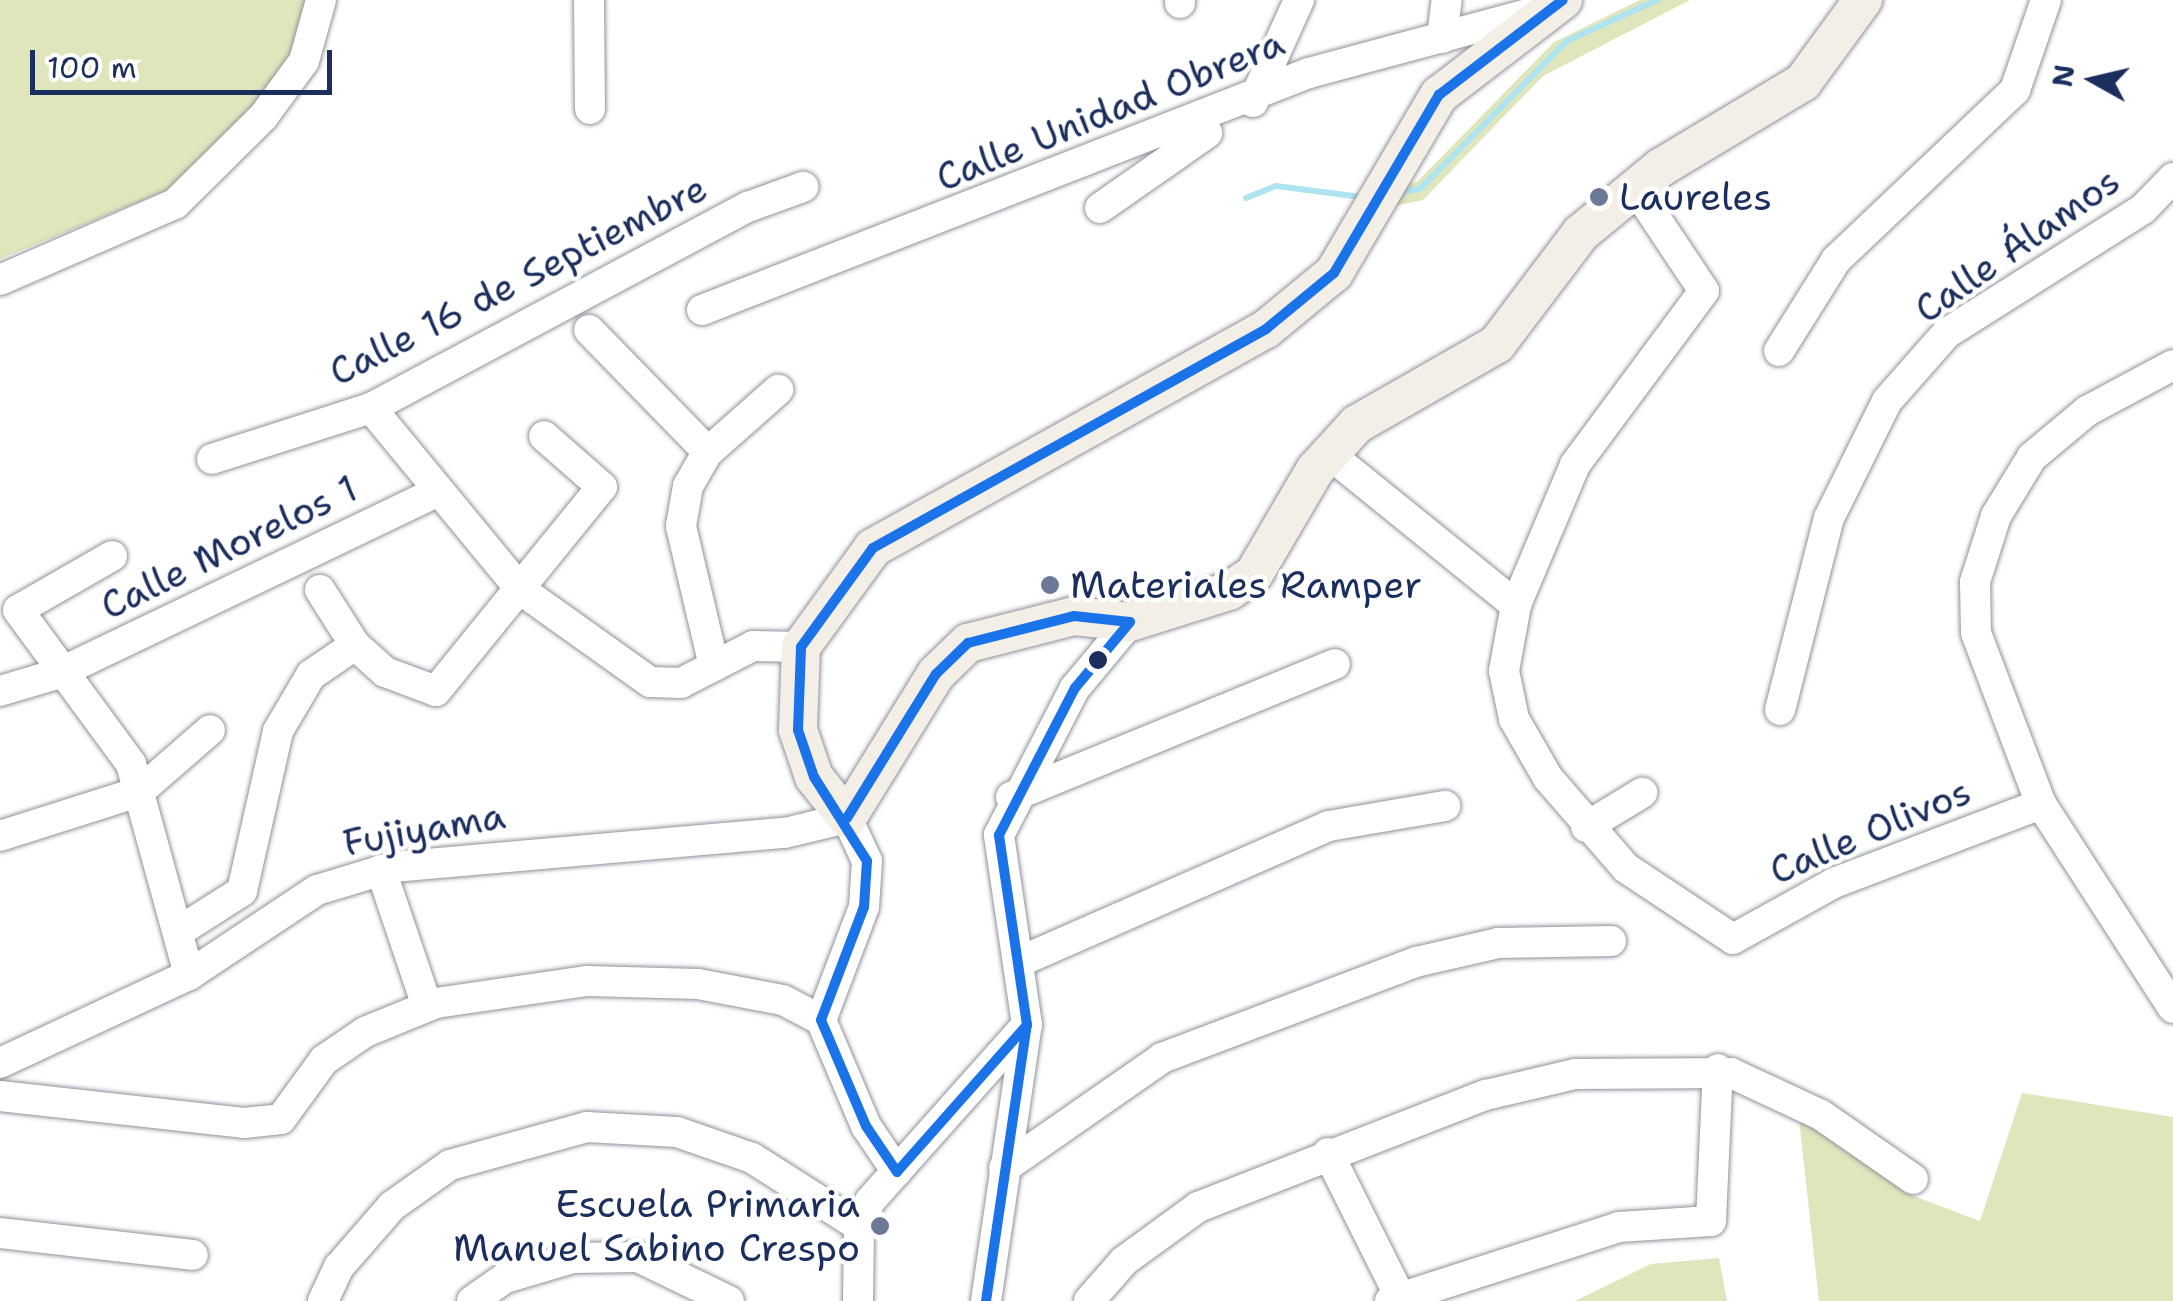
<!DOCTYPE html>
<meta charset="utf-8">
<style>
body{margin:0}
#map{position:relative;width:2173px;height:1301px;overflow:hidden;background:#fff;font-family:"Shantell Sans",sans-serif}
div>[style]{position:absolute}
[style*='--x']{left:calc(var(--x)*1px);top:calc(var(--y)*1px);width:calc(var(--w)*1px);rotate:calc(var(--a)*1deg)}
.green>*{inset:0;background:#dfe6bc}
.stream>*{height:6px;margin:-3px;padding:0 3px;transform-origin:3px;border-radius:3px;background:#aee4f0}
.roads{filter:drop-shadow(0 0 2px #8e929a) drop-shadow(0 0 2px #8e929a)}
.minor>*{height:30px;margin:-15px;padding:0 15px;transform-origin:15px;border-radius:15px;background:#fff}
.major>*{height:38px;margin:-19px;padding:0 19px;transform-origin:19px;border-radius:19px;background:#f3efe6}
.bus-1>*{height:10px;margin:-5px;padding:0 5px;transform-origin:5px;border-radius:5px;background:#1a73e8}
.dots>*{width:28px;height:28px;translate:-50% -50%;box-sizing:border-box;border:5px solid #fff;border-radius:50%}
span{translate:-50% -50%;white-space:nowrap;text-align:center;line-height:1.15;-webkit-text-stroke:9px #fff;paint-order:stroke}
.street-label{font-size:38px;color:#1b2f5e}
.poi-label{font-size:38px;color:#1b2f5e}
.left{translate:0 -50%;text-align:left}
.right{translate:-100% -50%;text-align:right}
.north{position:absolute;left:2043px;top:30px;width:100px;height:100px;-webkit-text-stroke:8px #fff;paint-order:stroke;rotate:278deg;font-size:28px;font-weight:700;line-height:40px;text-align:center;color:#1b2f5e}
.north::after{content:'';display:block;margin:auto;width:35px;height:45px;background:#1b2f5e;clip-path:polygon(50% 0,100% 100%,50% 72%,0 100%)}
.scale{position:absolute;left:30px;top:50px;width:302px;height:45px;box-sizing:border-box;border:5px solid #1b2f5e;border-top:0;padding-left:12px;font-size:30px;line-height:35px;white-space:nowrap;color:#1b2f5e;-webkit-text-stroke:8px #fff;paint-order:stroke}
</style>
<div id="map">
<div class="green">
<i style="clip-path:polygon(0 0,318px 0,299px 50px,210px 159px,165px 191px,0 259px)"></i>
<i style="clip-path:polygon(1640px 0,1690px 0,1543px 76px,1423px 200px,1384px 208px,1390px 186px,1417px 182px,1554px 42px)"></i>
<i style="clip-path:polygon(2022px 1093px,2173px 1117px,2173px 1301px,1819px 1301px,1798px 1110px,1911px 1195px,1980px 1221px)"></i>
<i style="clip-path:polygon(1719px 1258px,1727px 1301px,1575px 1301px,1651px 1264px)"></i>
</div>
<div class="stream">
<i style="--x:1398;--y:192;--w:22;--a:-8"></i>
<i style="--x:1420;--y:189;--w:209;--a:-45.2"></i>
<i style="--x:1567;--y:41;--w:99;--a:-24.5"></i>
<i style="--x:1246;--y:198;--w:32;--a:-22"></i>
<i style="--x:1276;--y:186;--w:86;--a:7.4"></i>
</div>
<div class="roads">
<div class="minor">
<i style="--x:589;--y:0;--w:109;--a:89.5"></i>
<i style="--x:1180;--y:3;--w:3;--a:-90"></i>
<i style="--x:1442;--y:38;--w:38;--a:-83"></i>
<i style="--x:1253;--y:102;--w:112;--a:-65.7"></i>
<i style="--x:1634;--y:186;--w:126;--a:56.3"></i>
<i style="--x:1704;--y:291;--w:217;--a:126.6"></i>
<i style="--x:1575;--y:465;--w:152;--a:112.9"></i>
<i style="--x:1516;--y:605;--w:67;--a:100.3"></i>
<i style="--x:1504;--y:671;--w:49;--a:78.2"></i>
<i style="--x:1514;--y:719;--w:68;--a:60"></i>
<i style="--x:1548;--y:778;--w:119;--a:49.1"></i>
<i style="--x:1626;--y:868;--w:128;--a:33.6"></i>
<i style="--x:1733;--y:939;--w:115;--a:-29"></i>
<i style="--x:1834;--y:883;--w:222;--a:-20.9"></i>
<i style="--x:1100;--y:208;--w:131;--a:-35"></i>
<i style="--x:0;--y:280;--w:191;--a:-23.5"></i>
<i style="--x:175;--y:204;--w:124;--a:-44.7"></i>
<i style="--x:263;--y:117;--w:69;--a:-53.8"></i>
<i style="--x:304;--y:61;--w:63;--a:-74.4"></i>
<i style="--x:702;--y:310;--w:652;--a:-21.33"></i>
<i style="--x:1309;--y:73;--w:241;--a:-15.1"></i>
<i style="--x:589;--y:330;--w:170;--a:45.7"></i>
<i style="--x:1779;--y:351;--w:107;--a:-57.9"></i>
<i style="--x:1836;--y:260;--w:247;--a:-43.5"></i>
<i style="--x:2015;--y:90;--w:95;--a:-71"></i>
<i style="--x:2173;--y:365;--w:98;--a:151.9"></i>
<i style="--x:2087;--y:411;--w:72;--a:140.1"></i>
<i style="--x:2032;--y:457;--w:69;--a:121.4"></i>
<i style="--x:1996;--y:516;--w:69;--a:107.7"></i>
<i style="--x:1975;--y:582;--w:51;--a:88.9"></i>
<i style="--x:1976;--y:633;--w:183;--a:69.2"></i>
<i style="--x:2041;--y:804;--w:243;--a:57.1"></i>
<i style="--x:371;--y:408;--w:236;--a:50.5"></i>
<i style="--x:521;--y:590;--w:158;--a:35.5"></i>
<i style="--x:650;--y:682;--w:31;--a:2"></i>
<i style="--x:681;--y:683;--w:81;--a:-27.2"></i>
<i style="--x:753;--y:646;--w:48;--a:1.2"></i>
<i style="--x:1328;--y:453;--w:242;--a:39"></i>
<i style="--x:212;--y:459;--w:167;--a:-17.8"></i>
<i style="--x:371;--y:408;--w:427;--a:-28.1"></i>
<i style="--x:748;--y:207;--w:59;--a:-20"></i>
<i style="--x:112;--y:556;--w:108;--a:150.1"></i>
<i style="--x:18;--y:610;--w:191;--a:53.7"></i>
<i style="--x:131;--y:764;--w:219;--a:74.6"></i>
<i style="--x:320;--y:590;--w:65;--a:57.5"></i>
<i style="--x:355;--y:645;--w:40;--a:42"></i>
<i style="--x:385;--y:672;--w:54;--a:20.4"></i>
<i style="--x:436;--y:691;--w:263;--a:-50.9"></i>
<i style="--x:602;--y:487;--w:77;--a:-138.7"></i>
<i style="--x:714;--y:666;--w:144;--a:-103.3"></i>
<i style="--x:681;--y:526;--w:41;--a:-80.1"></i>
<i style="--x:688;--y:486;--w:39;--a:-60"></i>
<i style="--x:708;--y:452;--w:94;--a:-41.5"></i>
<i style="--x:0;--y:691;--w:59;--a:-16.6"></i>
<i style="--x:57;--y:674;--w:421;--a:-25.6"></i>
<i style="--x:1780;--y:710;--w:198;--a:-75.7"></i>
<i style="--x:1829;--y:518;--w:131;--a:-63.6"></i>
<i style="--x:1887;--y:401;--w:91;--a:-48.6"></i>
<i style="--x:1947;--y:333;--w:232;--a:-32.3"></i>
<i style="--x:2143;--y:209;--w:43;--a:-45.9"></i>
<i style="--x:1011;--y:797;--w:350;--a:-22.3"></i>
<i style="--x:1586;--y:827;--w:66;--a:-31.3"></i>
<i style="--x:0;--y:836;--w:146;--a:-17.6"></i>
<i style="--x:139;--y:792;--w:94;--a:-41.1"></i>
<i style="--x:381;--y:870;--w:144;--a:71.3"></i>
<i style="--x:178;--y:932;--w:76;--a:-32.6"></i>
<i style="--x:242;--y:891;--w:164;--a:-77.3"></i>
<i style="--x:278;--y:731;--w:65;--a:-59.5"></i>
<i style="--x:311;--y:675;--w:53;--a:-34.3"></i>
<i style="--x:1021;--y:961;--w:336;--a:-23.7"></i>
<i style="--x:1329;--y:826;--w:118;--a:-9.8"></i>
<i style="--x:0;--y:1063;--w:208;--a:-25"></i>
<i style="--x:189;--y:975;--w:154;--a:-33.6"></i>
<i style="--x:317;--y:890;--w:79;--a:-16.8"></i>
<i style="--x:393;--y:867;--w:393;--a:-5"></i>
<i style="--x:785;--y:833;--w:64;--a:-13.6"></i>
<i style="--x:847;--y:818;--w:47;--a:65.1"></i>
<i style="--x:867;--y:861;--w:46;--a:93.7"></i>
<i style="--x:864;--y:907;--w:121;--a:110.8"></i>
<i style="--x:821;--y:1020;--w:115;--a:67"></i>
<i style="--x:866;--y:1126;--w:55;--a:56"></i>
<i style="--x:0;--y:1096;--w:245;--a:6.3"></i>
<i style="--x:244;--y:1123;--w:37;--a:-6"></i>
<i style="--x:281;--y:1119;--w:73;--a:-53.9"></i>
<i style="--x:324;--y:1060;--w:50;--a:-34.3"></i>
<i style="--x:365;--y:1032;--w:77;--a:-22.2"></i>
<i style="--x:436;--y:1003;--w:153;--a:-8.3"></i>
<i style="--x:587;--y:981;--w:111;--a:1.5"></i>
<i style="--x:698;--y:984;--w:86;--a:10.7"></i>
<i style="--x:783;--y:1000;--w:43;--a:27.8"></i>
<i style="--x:1328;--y:1153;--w:161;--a:63.4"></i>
<i style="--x:1004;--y:1168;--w:193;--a:-34.8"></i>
<i style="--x:1162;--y:1058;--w:272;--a:-20.7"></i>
<i style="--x:1416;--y:962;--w:84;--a:-13"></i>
<i style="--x:1498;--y:943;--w:113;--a:-1"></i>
<i style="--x:0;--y:1233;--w:194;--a:6.5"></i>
<i style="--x:323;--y:1301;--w:38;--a:-65"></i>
<i style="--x:339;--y:1267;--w:81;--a:-49"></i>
<i style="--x:392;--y:1206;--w:71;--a:-35.3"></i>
<i style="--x:450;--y:1165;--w:142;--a:-15.5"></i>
<i style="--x:587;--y:1127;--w:90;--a:3.2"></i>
<i style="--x:677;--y:1132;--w:79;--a:19.1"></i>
<i style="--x:752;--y:1158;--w:127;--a:32.4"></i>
<i style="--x:472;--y:1301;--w:40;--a:-34.9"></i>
<i style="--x:505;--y:1278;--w:71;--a:-16.4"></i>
<i style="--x:573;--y:1258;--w:65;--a:-0.9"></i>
<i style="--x:638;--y:1257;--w:101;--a:25.8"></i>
<i style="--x:858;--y:1301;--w:75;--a:-89.2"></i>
<i style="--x:859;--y:1226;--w:27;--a:-66"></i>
<i style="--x:870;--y:1201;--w:236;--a:-48.3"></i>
<i style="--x:986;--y:1301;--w:279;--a:-81.6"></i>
<i style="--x:1027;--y:1025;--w:192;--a:-98.4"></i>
<i style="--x:999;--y:835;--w:165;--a:-62.7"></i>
<i style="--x:1075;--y:688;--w:86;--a:-50.2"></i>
<i style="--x:1089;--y:1301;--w:53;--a:-48.8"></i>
<i style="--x:1124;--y:1261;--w:92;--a:-36.1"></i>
<i style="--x:1198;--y:1207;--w:309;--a:-21.3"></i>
<i style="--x:1486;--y:1095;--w:91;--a:-13.3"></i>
<i style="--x:1575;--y:1074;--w:156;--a:-0.4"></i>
<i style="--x:1731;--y:1073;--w:99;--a:25"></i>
<i style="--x:1821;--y:1115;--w:112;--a:34.8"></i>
<i style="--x:1390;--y:1301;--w:241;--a:-17.9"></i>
<i style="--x:1619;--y:1227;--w:92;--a:-3.7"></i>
<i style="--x:1711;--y:1221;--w:152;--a:-87.4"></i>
</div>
<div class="major">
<i style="--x:1563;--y:0;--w:156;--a:142.5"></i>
<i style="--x:1439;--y:95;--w:207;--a:120.5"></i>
<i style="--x:1334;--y:273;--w:88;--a:140.5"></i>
<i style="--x:1266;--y:329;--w:450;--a:150.9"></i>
<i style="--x:873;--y:548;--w:122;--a:126"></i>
<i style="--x:801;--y:647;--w:83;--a:92.1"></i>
<i style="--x:798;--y:730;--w:50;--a:71.2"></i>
<i style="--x:814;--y:777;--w:53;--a:51.2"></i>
<i style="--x:847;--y:818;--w:169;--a:-58.3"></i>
<i style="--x:936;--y:674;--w:45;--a:-44.1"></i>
<i style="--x:968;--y:643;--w:109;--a:-14.3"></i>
<i style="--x:1074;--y:616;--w:56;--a:6.1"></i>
<i style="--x:1130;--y:622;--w:104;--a:-17.4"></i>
<i style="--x:1229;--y:591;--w:30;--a:-34"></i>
<i style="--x:1254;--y:574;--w:121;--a:-59.6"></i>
<i style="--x:1315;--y:470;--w:62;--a:-47.6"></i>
<i style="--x:1357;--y:424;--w:161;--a:-29.7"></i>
<i style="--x:1497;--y:344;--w:139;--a:-52.9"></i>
<i style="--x:1581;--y:233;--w:102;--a:-39.4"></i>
<i style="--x:1660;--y:168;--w:167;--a:-31"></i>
<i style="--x:1803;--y:82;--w:102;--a:-53.8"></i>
</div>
</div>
<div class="bus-1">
<i style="--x:847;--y:818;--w:169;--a:-58.3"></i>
<i style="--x:936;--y:674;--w:45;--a:-44.1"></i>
<i style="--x:968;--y:643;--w:109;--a:-14.3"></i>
<i style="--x:1074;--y:616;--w:56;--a:6.1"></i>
<i style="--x:1027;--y:1025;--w:196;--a:131.5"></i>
<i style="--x:897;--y:1172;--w:55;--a:-124"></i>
<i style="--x:866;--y:1126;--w:115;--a:-113"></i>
<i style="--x:821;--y:1020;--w:121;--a:-69.2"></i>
<i style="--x:864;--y:907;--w:46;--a:-86.3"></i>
<i style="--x:867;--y:861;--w:99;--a:-122.2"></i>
<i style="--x:814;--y:777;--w:50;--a:-108.8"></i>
<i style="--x:798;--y:730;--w:83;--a:-87.9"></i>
<i style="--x:801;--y:647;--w:122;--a:-54"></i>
<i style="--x:873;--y:548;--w:450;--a:-29.1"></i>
<i style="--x:1266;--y:329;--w:88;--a:-39.5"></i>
<i style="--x:1334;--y:273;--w:207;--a:-59.5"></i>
<i style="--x:1439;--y:95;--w:156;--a:-37.5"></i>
<i style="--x:986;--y:1301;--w:279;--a:-81.6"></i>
<i style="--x:1027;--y:1025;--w:192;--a:-98.4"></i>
<i style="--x:999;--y:835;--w:165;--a:-62.7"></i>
<i style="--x:1075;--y:688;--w:86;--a:-50.2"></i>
</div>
<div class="dots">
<i style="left:1599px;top:197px;background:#6b7896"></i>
<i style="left:1050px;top:585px;background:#6b7896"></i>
<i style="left:1098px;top:660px;background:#1b2f5e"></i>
<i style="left:880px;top:1226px;background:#6b7896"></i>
</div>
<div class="street-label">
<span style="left:1110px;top:110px;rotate:-22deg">Calle Unidad Obrera</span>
<span style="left:2017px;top:245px;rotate:-35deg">Calle Álamos</span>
<span style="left:518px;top:280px;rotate:-27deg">Calle 16 de Septiembre</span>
<span style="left:229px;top:547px;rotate:-26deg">Calle Morelos 1</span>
<span style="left:424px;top:829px;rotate:-10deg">Fujiyama</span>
<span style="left:1870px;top:831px;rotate:-23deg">Calle Olivos</span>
</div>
<div class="poi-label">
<span class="left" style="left:1619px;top:197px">Laureles</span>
<span class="left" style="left:1070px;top:585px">Materiales Ramper</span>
<span class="right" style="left:860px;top:1226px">Escuela Primaria<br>Manuel Sabino Crespo</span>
</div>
<div class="north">N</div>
<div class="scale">100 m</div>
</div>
